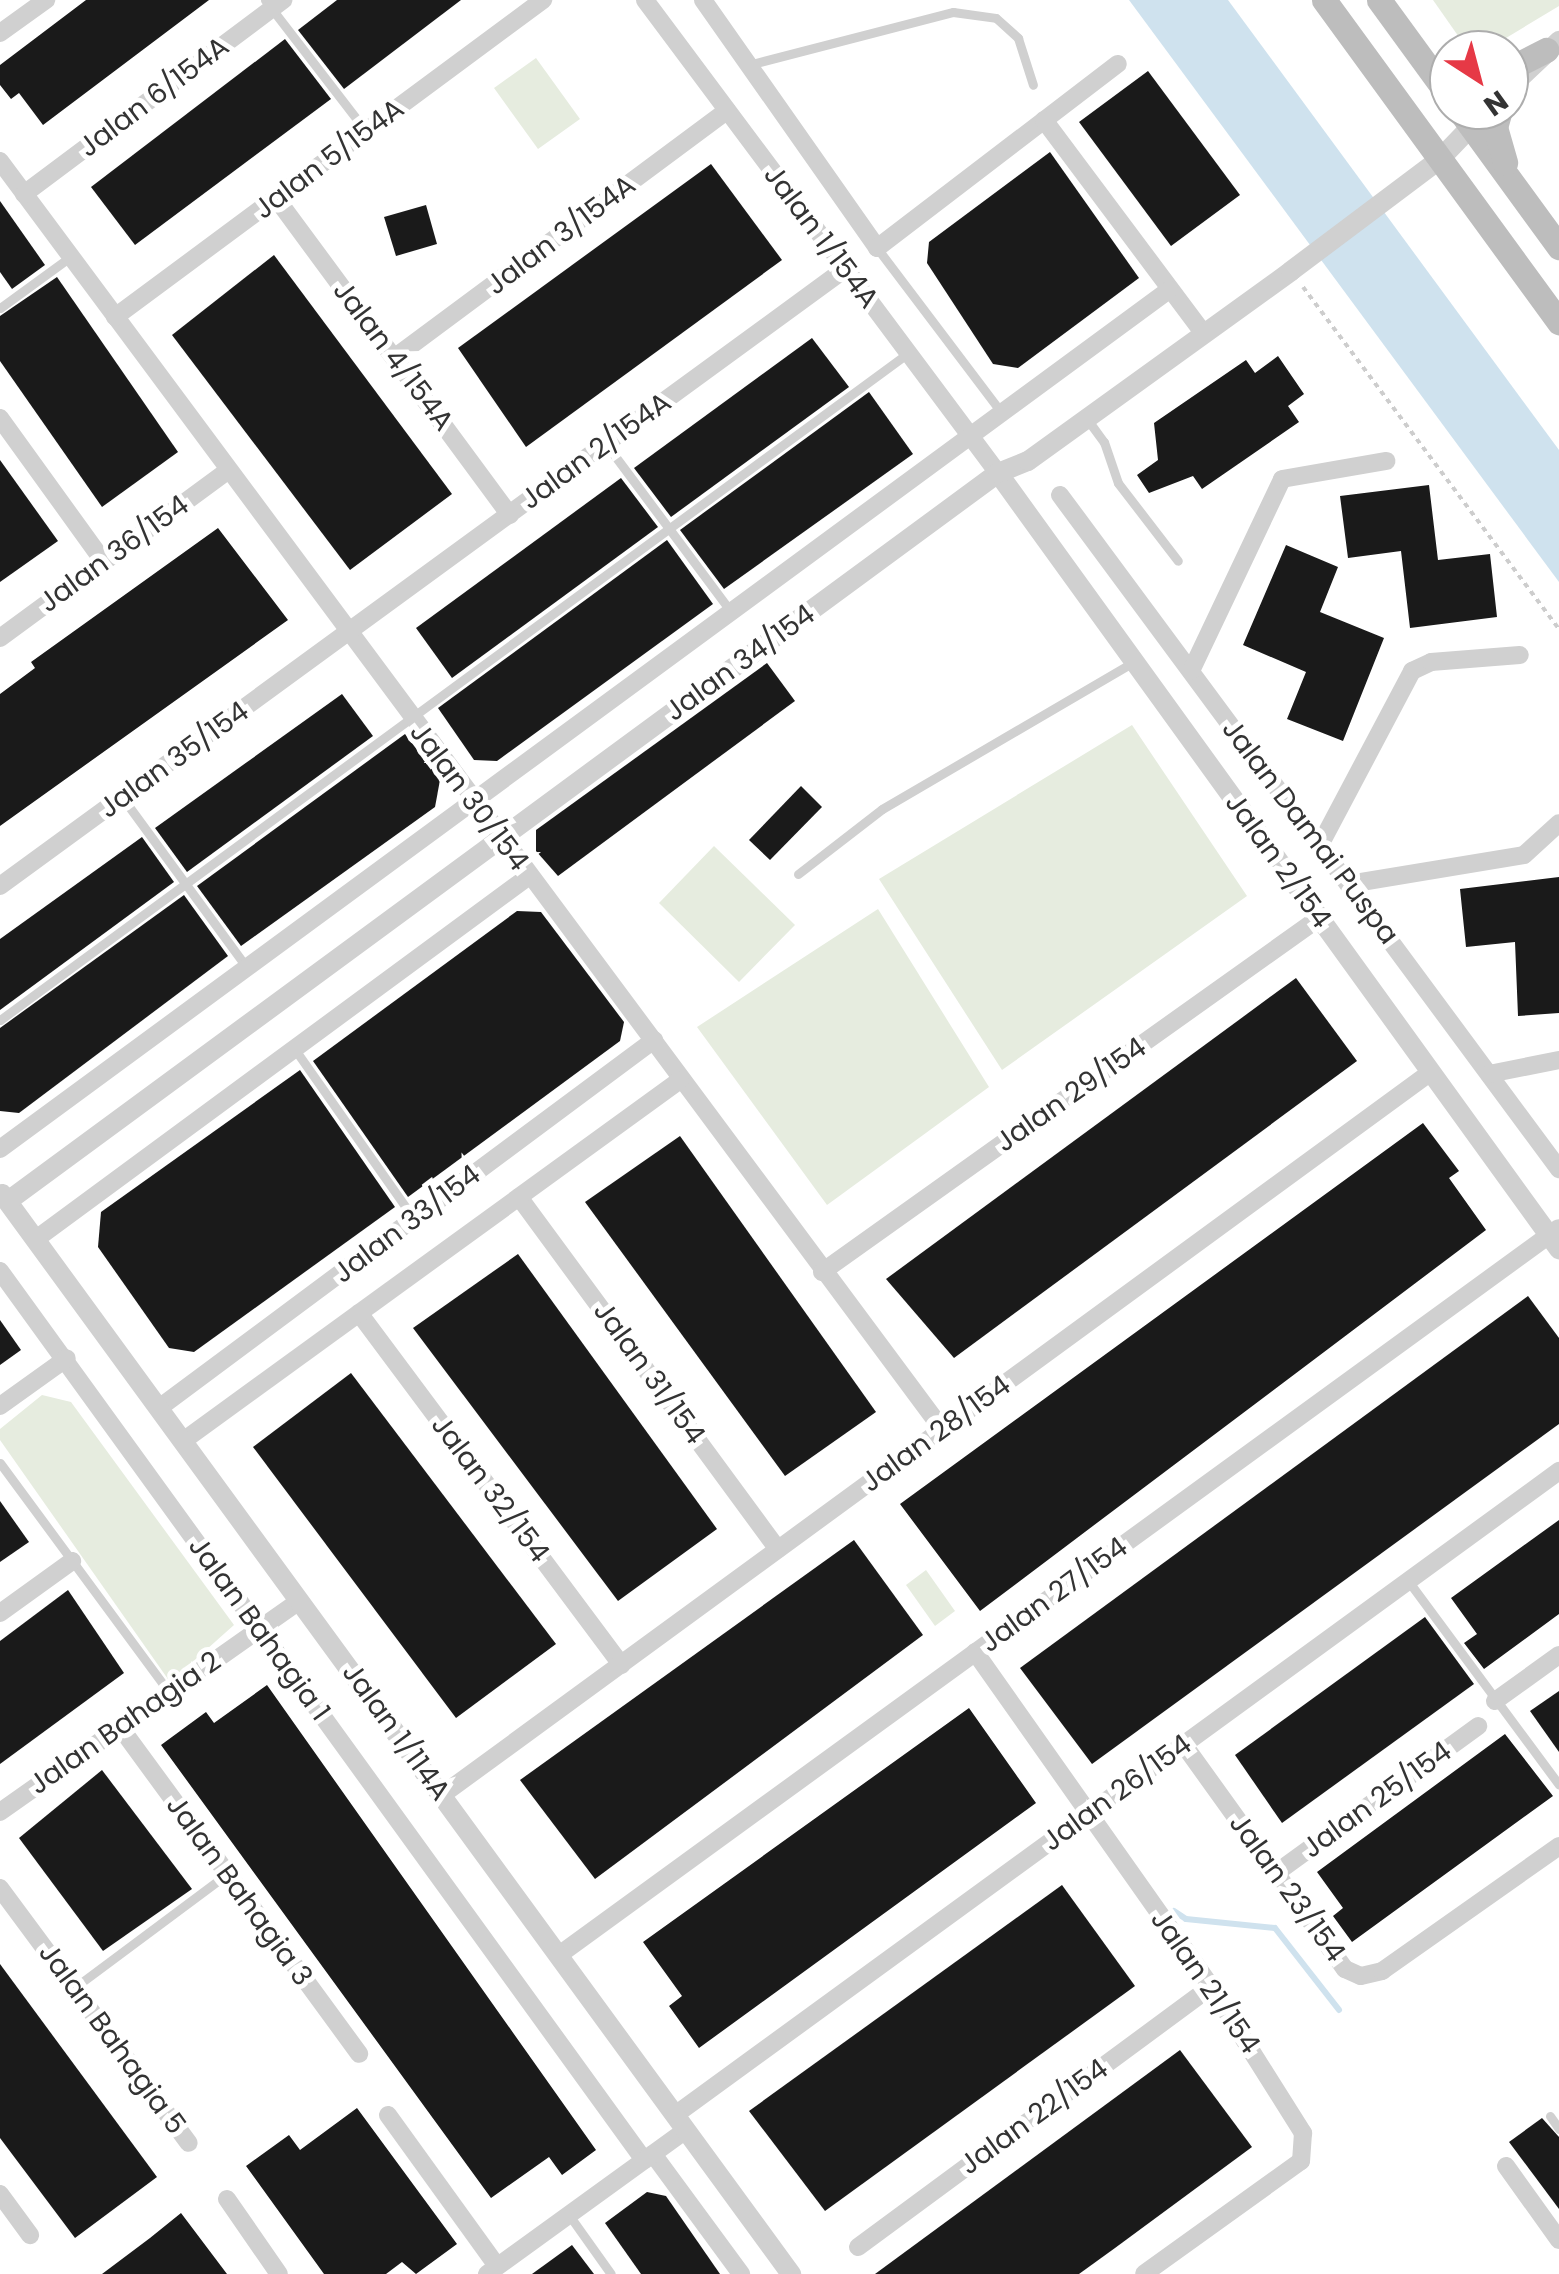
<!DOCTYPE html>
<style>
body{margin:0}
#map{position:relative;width:1559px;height:2274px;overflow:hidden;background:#fff;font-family:Poppins,sans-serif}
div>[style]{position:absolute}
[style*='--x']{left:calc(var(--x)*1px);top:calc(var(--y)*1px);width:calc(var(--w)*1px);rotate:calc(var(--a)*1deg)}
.green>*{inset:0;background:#e6ecdf}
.water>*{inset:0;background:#cfe2ee}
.stream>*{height:6px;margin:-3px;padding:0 3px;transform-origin:3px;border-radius:3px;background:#cfe2ee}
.building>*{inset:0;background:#1a1a1a}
.path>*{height:4px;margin-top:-2px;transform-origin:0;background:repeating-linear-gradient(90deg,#cdcdcd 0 5px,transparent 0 10px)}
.service>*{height:9px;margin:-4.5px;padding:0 4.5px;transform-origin:4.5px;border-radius:4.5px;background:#d0d0d0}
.minor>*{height:18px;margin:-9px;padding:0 9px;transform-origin:9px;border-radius:9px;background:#d0d0d0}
.tertiary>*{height:20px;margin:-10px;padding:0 10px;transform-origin:10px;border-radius:10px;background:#d0d0d0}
.secondary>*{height:25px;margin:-12.5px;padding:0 12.5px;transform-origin:12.5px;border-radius:12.5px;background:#bdbdbd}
span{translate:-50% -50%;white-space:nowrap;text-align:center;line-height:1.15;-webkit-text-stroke:10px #fff;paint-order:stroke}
.street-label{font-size:28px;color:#333}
.north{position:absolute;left:1429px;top:30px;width:100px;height:100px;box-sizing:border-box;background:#fff;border:2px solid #adadad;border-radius:50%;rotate:144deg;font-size:28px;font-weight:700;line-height:40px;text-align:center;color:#333}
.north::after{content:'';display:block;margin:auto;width:35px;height:45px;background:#e63946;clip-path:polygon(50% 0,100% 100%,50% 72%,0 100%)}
</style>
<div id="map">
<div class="green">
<i style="clip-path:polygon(1433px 0,1559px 0,1559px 6px,1486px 50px,1468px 50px)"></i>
<i style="clip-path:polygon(536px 58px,580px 119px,538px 149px,494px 88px)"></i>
<i style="clip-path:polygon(1132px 725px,1247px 896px,1002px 1070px,879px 879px)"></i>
<i style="clip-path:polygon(714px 846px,795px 925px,739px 982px,659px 903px)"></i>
<i style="clip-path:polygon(878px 909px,989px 1087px,827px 1205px,697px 1027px)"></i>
<i style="clip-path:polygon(42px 1395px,71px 1402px,234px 1625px,170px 1682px,0 1440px,0 1429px)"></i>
<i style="clip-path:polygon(926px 1570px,955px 1611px,935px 1626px,906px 1585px)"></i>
</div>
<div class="water">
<i style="clip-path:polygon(1129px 0,1228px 0,1559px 450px,1559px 582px)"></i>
</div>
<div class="stream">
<i style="--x:1174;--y:1911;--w:14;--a:34"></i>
<i style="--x:1186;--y:1919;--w:89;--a:5.8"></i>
<i style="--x:1275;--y:1928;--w:104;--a:52"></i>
</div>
<div class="building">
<i style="clip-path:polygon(86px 0,209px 0,43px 125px,19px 93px,11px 99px,0 85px,0 65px)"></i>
<i style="clip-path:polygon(337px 0,461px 0,344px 89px,298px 30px)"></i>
<i style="clip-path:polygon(285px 39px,331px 99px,135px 245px,91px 187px)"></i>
<i style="clip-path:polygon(1148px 71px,1240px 195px,1171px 246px,1079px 122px)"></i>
<i style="clip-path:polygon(1050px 152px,1139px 278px,1018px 368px,993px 364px,927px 263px,929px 242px)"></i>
<i style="clip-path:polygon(711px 164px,782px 260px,526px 447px,458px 348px)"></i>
<i style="clip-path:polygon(0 201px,45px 265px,12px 289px,0 272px)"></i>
<i style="clip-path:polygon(426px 205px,437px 244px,396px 256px,384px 217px)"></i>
<i style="clip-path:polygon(274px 255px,452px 494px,350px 570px,172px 335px)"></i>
<i style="clip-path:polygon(57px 277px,178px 452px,102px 507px,0 361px,0 316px)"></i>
<i style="clip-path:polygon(812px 338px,849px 387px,671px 517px,634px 468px)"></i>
<i style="clip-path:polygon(1278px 356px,1304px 394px,1288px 406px,1299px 422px,1202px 489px,1193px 476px,1149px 493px,1137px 475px,1158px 460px,1154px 423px,1246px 360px,1255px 373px)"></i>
<i style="clip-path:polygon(869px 392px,913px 454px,724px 589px,680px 530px)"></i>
<i style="clip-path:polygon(0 460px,58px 541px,0 582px)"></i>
<i style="clip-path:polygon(621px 478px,658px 527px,452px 678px,416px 628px)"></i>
<i style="clip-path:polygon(1429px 485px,1438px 560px,1490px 554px,1497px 617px,1410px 628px,1401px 551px,1348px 558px,1340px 496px)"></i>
<i style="clip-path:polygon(218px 528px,288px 620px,0 826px,0 694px,35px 668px,31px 662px)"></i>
<i style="clip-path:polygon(667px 540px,713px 604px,497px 761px,474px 760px,438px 708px)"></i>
<i style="clip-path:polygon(1286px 545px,1338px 567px,1320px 612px,1384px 638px,1343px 741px,1287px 719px,1306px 672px,1243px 645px)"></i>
<i style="clip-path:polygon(767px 663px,795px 701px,558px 876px,536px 851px,536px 830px)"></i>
<i style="clip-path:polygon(342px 694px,373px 736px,187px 872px,155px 828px)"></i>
<i style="clip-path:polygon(405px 734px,440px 780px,435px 807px,241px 946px,197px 886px)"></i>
<i style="clip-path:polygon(801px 786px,822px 807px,770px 860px,749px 840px)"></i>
<i style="clip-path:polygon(142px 837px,174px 882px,0 1010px,0 939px)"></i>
<i style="clip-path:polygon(1559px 877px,1559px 1013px,1518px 1016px,1515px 942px,1466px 947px,1460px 889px)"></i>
<i style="clip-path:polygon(184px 895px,228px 956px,19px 1113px,0 1111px,0 1028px)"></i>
<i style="clip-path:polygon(517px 911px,541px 912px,624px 1022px,620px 1041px,408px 1197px,313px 1061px)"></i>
<i style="clip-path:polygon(1296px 978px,1357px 1061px,954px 1358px,886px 1279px)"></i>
<i style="clip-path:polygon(300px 1070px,395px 1207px,194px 1352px,169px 1348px,98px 1247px,101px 1212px)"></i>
<i style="clip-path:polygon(1423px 1123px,1459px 1171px,1449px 1178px,1486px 1230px,980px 1611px,900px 1504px)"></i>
<i style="clip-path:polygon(680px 1136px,876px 1412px,785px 1476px,585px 1202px)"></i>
<i style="clip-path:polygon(518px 1254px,717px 1529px,618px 1601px,413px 1328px)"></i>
<i style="clip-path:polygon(1528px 1296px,1559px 1338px,1559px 1424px,1092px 1764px,1020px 1668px)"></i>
<i style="clip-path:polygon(0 1320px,21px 1350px,0 1365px)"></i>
<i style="clip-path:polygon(351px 1373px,556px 1644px,456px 1718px,253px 1447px)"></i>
<i style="clip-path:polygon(0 1501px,29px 1542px,0 1562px)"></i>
<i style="clip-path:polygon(1559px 1520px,1559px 1614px,1484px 1669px,1464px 1643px,1477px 1634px,1451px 1598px)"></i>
<i style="clip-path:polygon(854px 1540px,923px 1635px,595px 1879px,520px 1780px)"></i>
<i style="clip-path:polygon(68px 1590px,124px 1673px,0 1764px,0 1641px)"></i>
<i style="clip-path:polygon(1425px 1617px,1474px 1684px,1282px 1823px,1235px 1755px)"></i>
<i style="clip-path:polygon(267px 1685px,596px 2150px,562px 2175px,549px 2157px,491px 2198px,161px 1745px,206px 1712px,214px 1723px)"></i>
<i style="clip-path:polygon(1559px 1691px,1559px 1752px,1530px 1711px)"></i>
<i style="clip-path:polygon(969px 1708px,1036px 1803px,699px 2048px,669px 2006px,682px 1996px,643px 1942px)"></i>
<i style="clip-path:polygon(1505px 1734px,1553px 1796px,1352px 1942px,1333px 1916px,1343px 1908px,1317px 1872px)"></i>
<i style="clip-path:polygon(102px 1770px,192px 1889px,103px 1951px,19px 1838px)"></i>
<i style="clip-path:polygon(1062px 1885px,1135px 1986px,825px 2211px,749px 2111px)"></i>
<i style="clip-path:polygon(0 1964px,157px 2177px,75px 2238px,0 2138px)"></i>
<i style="clip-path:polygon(1180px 2050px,1252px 2147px,1115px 2248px,1079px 2274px,875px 2274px)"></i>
<i style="clip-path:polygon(357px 2108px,457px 2244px,416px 2274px,402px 2262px,386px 2274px,324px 2274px,246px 2166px,289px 2135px,300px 2150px)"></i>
<i style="clip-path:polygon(1542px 2118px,1559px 2137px,1559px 2209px,1509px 2142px)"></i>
<i style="clip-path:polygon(647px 2192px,666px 2196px,720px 2274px,641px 2274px,605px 2223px)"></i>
<i style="clip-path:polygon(181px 2213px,227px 2274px,102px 2274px,150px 2238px)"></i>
<i style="clip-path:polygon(572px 2245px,594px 2274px,532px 2274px)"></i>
</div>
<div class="path">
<i style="--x:1303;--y:287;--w:427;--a:53.2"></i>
</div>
<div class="service">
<i style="--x:265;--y:0;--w:165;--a:52.4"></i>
<i style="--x:748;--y:65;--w:212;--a:-14.5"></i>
<i style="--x:953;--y:12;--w:43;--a:7.9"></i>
<i style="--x:996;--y:18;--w:30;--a:42"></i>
<i style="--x:1018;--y:38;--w:49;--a:72.3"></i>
<i style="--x:877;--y:248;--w:207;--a:52.9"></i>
<i style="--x:0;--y:308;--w:87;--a:-36.1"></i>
<i style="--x:1087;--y:419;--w:29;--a:54"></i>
<i style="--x:1104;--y:442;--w:43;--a:71.1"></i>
<i style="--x:1118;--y:483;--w:98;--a:52.4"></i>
<i style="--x:606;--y:444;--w:209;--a:53.3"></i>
<i style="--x:122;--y:797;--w:212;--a:53.8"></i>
<i style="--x:798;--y:874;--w:106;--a:-37.7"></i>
<i style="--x:882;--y:809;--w:292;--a:-30.3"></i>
<i style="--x:0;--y:1020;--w:1127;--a:-36.3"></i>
<i style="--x:296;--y:1051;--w:205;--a:54.9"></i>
<i style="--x:0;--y:1463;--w:285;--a:53.6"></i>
<i style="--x:1409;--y:1582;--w:252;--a:53.5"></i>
<i style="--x:74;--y:1988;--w:191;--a:-36.7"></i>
<i style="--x:1550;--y:2116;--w:16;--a:55"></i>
<i style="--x:569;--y:2215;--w:72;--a:54.6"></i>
</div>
<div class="minor">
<i style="--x:645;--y:0;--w:590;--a:53.27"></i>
<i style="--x:703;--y:0;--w:303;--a:54.9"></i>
<i style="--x:877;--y:248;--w:303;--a:-37.4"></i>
<i style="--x:0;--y:33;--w:57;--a:-35.7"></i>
<i style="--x:1044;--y:120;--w:267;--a:53.2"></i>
<i style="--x:0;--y:161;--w:1580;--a:53.39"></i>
<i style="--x:24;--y:194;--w:324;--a:-36.8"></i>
<i style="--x:276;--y:198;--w:394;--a:53.6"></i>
<i style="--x:115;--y:317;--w:533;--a:-36.53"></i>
<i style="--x:394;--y:358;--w:415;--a:-36.6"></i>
<i style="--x:0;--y:418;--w:178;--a:54.2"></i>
<i style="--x:1060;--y:495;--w:839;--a:53.49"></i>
<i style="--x:0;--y:638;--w:282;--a:-36.3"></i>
<i style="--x:1191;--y:671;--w:212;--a:-64.6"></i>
<i style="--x:1282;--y:479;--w:106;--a:-9.8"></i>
<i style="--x:1320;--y:845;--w:197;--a:-62.1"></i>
<i style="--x:1412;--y:671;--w:21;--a:-25"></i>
<i style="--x:1431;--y:662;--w:89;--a:-4.5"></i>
<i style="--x:1349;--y:884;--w:177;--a:-9.4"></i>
<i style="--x:1524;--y:855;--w:47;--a:-42.4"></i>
<i style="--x:0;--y:886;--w:1046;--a:-36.14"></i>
<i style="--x:1489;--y:1074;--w:71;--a:-11.3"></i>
<i style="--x:0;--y:1149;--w:1451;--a:-36.31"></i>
<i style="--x:519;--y:1197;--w:437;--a:53.7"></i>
<i style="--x:36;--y:1239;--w:612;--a:-36.36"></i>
<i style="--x:0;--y:1271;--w:1098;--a:54.08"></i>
<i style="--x:822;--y:1272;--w:610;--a:-35.46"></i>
<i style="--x:359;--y:1313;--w:439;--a:53.3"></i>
<i style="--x:0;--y:1406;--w:82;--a:-35.6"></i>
<i style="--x:159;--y:1408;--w:617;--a:-36.63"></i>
<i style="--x:183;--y:1441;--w:614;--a:-35.99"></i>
<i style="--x:0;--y:1613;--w:89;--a:-35.8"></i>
<i style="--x:975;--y:1652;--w:410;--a:54.8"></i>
<i style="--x:1211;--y:1987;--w:173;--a:57.8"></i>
<i style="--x:1303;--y:2133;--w:28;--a:94"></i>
<i style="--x:1301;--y:2161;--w:193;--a:144.3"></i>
<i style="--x:1495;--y:1701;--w:79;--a:-35.7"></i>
<i style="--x:120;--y:1727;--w:405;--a:53.8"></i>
<i style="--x:1184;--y:1745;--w:276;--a:54.3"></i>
<i style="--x:1345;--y:1969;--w:17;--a:24"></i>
<i style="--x:1361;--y:1976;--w:22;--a:-13"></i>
<i style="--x:1382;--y:1971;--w:217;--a:-35.2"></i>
<i style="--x:442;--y:1795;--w:1225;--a:-36.17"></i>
<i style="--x:0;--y:1812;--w:366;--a:-35.2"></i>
<i style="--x:1276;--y:1873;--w:250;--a:-36"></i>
<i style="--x:0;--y:1888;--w:317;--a:53.5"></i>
<i style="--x:559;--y:1955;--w:1236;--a:-36.02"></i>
<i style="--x:388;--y:2115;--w:186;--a:54.2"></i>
<i style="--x:675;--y:2115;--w:1094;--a:-36.07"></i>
<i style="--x:653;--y:2154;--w:149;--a:53.7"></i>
<i style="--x:1506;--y:2166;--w:91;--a:54.4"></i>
<i style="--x:0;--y:2194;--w:51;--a:53.8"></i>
<i style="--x:227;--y:2199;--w:91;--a:55.3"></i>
<i style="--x:858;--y:2247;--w:438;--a:-36.4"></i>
<i style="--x:487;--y:2274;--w:246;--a:-35.9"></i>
</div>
<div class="tertiary">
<i style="--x:1509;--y:88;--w:69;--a:-43.2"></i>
<i style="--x:998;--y:473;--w:958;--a:54.14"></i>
<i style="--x:2;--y:1194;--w:1338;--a:53.85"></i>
<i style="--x:8;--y:1201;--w:1229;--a:-36.33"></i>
<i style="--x:998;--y:473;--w:32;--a:-22"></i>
<i style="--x:1028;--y:461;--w:324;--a:-35.8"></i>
<i style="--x:1291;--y:271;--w:186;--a:-36.9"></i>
<i style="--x:1440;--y:159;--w:68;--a:-46.2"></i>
</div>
<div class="secondary">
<i style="--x:1324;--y:0;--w:399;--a:53.9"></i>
<i style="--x:1379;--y:0;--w:119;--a:53.9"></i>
<i style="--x:1509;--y:69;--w:42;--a:-27.2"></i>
<i style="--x:1459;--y:110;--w:170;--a:53.9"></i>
<i style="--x:1500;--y:110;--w:18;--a:106"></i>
<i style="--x:1495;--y:127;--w:37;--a:74"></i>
</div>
<div class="street-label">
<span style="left:154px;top:97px;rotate:-37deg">Jalan 6/154A</span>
<span style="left:329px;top:159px;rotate:-37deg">Jalan 5/154A</span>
<span style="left:561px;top:235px;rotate:-37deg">Jalan 3/154A</span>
<span style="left:821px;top:237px;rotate:53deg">Jalan 1/154A</span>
<span style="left:393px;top:356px;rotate:53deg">Jalan 4/154A</span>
<span style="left:596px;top:451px;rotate:-36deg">Jalan 2/154A</span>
<span style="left:114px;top:554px;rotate:-36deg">Jalan 36/154</span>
<span style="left:740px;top:663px;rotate:-36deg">Jalan 34/154</span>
<span style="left:174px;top:760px;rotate:-36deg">Jalan 35/154</span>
<span style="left:469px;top:797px;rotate:53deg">Jalan 30/154</span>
<span style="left:1310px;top:832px;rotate:53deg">Jalan Damai Puspa</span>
<span style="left:1278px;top:861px;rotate:54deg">Jalan 2/154</span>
<span style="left:1071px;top:1095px;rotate:-35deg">Jalan 29/154</span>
<span style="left:407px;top:1224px;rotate:-37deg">Jalan 33/154</span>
<span style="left:649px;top:1373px;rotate:54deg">Jalan 31/154</span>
<span style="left:936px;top:1434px;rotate:-36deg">Jalan 28/154</span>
<span style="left:490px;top:1489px;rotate:53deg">Jalan 32/154</span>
<span style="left:1054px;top:1595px;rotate:-36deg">Jalan 27/154</span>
<span style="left:259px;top:1629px;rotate:54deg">Jalan Bahagia 1</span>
<span style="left:125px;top:1723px;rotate:-35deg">Jalan Bahagia 2</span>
<span style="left:396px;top:1732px;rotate:54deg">Jalan 1/114A</span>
<span style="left:1117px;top:1793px;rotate:-36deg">Jalan 26/154</span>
<span style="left:1377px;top:1800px;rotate:-36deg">Jalan 25/154</span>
<span style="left:1287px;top:1888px;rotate:54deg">Jalan 23/154</span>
<span style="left:239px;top:1891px;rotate:54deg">Jalan Bahagia 3</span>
<span style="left:1205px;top:1982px;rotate:55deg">Jalan 21/154</span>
<span style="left:112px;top:2039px;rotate:54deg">Jalan Bahagia 5</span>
<span style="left:1034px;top:2117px;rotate:-36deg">Jalan 22/154</span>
</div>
<div class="north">N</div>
</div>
